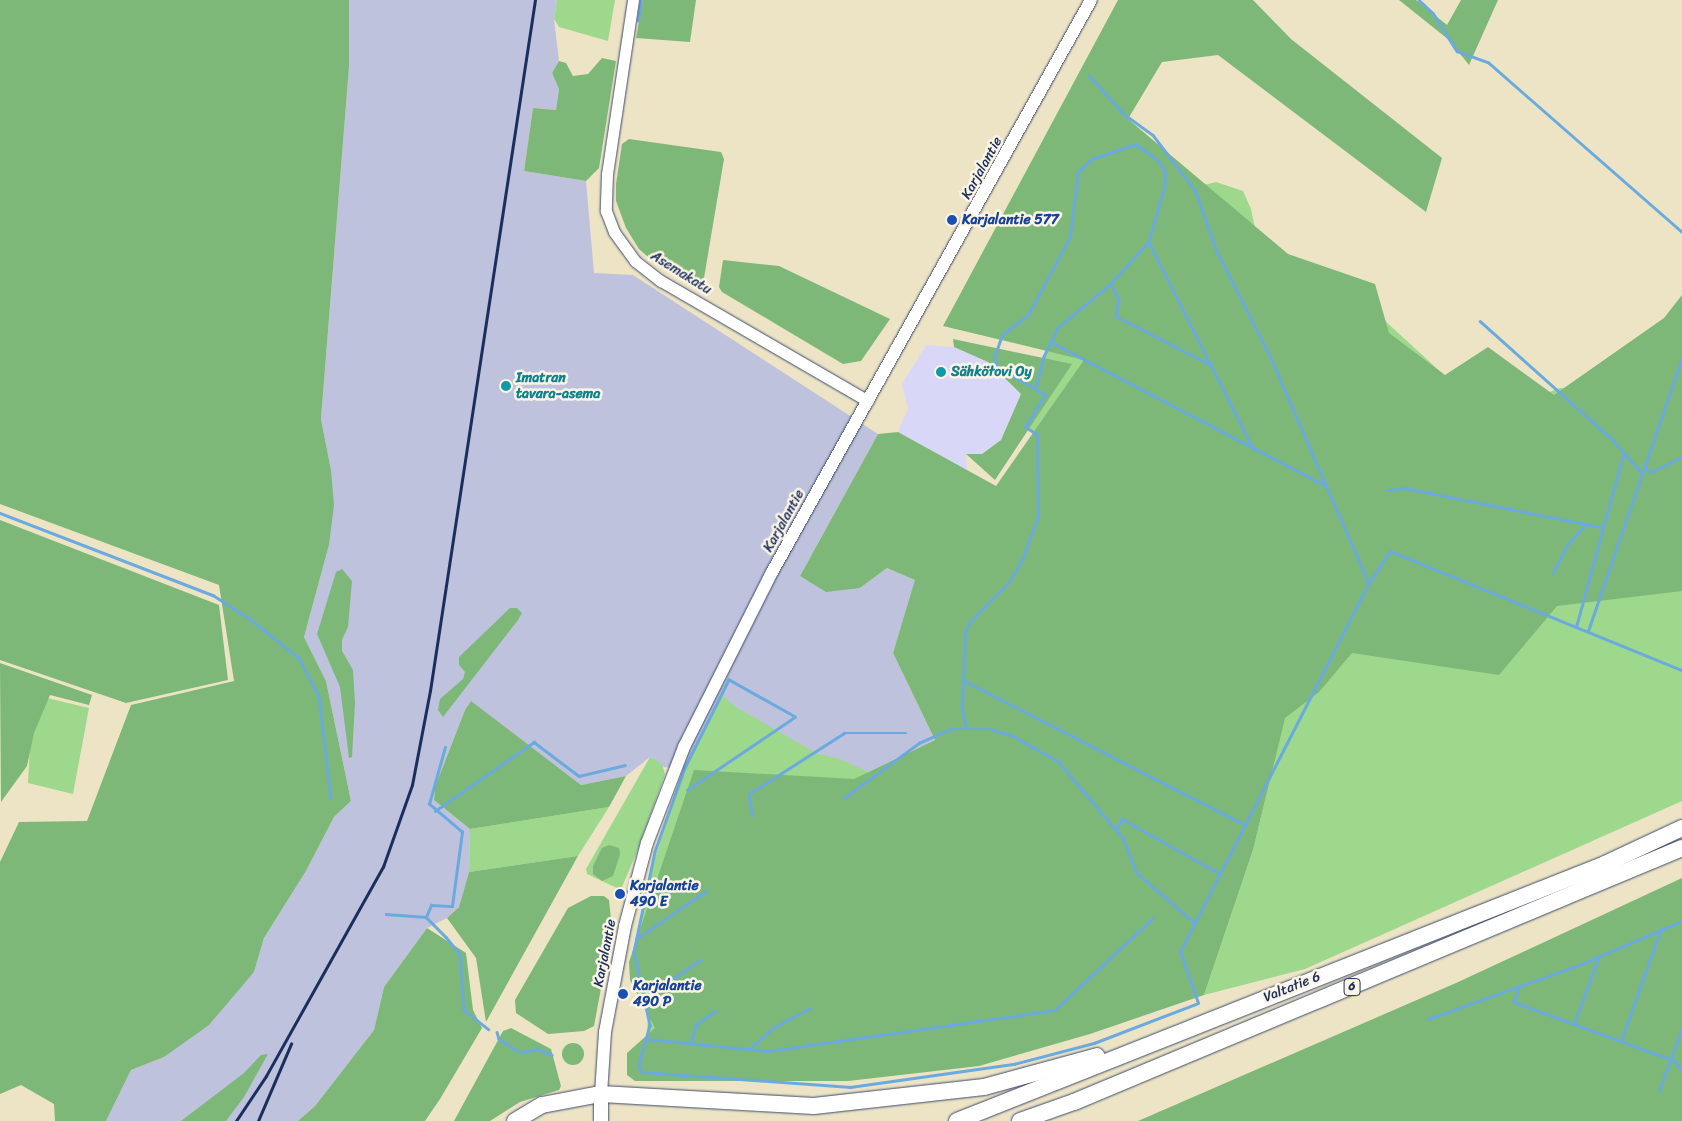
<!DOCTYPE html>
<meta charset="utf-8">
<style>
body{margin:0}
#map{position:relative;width:1682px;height:1121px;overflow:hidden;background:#ede4c5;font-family:Sriracha,sans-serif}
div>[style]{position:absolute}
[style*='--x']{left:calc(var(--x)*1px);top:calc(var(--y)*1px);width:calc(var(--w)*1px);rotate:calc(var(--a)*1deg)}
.built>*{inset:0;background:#d8d7f8}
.industrial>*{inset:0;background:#bfc2dd}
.green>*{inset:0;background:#9dd88c}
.forest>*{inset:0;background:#7eb878}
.round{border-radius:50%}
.stream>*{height:2.5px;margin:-1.25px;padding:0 1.25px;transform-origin:1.25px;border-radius:1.25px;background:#6baade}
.roads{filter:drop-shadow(0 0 1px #3a4a6d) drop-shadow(0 0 1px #3a4a6d)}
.tertiary>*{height:11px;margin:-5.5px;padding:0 5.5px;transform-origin:5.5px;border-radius:5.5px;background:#fff}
.secondary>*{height:12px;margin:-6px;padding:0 6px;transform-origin:6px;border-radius:6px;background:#fff}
.primary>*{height:14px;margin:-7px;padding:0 7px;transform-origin:7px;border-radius:7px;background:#fff}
.motorway>*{height:16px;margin:-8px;padding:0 8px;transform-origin:8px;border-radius:8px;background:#fff}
.rail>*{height:2.5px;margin:-1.25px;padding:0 1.25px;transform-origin:1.25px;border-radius:1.25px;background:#1b2f5e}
.dots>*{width:14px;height:14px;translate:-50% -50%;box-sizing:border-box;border:2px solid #fcf5e5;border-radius:50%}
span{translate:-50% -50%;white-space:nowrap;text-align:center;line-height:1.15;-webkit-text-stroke:5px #fcf5e5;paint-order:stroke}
.shield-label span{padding:1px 4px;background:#fcf5e5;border:1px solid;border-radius:4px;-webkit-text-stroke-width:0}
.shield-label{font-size:12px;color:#1b2f5e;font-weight:700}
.street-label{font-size:14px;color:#1b2f5e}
.transit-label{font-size:14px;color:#164399;font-weight:700}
.left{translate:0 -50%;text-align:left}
.culture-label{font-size:14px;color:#0d838f;font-weight:700}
</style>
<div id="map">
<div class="built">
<i style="clip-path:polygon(926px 345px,954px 347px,988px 362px,1021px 394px,1001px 440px,982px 454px,966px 454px,967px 470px,898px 432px,908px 408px,902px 384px)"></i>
</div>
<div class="industrial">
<i style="clip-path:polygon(349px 0,557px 0,554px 19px,559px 61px,552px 73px,559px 89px,556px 110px,533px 108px,524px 171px,586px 181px,594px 273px,633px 275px,878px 434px,800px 576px,860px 588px,887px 568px,916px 580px,893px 653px,935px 740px,854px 779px,694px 770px,664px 767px,650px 757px,626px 776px,581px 785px,471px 702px,465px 710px,435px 787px,434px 800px,470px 829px,469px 872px,459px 907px,447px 918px,427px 928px,384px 987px,374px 1030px,315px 1106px,298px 1121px,106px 1121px,131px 1070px,164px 1057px,254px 972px,264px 938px,306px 871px,334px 817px,351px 801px,326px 681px,304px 637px,329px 545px,331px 470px,321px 419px,349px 67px)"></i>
</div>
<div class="green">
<i style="clip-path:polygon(557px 0,615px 0,608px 41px,559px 27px,554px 19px)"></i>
<i style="clip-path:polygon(1216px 182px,1243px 191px,1251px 209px,1260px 253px,1370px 307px,1457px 387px,1547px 393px,1560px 388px,1577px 389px,1682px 358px,1682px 801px,1305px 969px,1204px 995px,1253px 850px,1272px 771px,1037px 435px,1025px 427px,1044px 357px,1058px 328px,1200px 186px)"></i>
<i style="clip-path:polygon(722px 695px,736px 707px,818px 754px,840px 759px,875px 775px,699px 982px,647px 1039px,648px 1011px,634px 952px,647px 882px,685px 768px)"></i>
<i style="clip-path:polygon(43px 697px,89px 708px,73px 794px,28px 783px,30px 744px)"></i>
<i style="clip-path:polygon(650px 757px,662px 764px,665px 774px,636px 854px,622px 887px,617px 888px,587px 874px,586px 869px)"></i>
<i style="clip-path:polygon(609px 807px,578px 856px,469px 872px,470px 829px)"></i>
</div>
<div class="forest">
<i style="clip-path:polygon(0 0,349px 0,349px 67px,321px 419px,331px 470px,334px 505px,329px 545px,304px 637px,326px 681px,351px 801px,334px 817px,306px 871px,264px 938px,254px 972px,209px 1025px,164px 1057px,131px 1070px,106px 1121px,55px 1121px,54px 1104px,21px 1085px,0 1094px,0 862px,19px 822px,87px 821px,131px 705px,234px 681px,219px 585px,0 504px)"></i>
<i style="clip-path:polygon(643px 0,696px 0,690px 42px,636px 38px)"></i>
<i style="clip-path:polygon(1118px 0,1253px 0,1291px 39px,1442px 158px,1426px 212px,1218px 55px,1162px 62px,1128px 119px,1288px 254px,1375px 284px,1389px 333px,1445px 375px,1488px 347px,1554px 395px,1664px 318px,1682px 295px,1682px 591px,1557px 606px,1499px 675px,1352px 653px,1319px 692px,1285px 718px,1253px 850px,1204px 995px,1090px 1034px,979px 1066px,848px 1081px,635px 1081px,627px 1075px,627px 1053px,655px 1028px,630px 980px,629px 962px,694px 770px,854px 779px,935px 740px,893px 653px,915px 580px,887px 568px,860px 588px,826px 592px,800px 576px,878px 434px,898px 432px,996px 486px,1084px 360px,943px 326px)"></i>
<i style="clip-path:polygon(1399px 0,1416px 0,1447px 25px,1461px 0,1498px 0,1469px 65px,1449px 40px)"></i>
<i style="clip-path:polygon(602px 58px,616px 61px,599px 168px,586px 181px,524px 171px,533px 108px,556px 110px,559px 89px,552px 73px,559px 61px,566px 63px,573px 76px,588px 74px)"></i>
<i style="clip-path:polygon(629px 139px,721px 152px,724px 159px,703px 284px,694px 285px,657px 265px,639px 249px,626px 228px,616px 201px,616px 184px,622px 144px)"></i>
<i style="clip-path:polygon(723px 260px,779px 266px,890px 319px,861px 361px,843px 364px,722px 292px,719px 287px)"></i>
<i style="clip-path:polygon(953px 339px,1072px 364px,995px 480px,966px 454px,982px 454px,1001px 440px,1021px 394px,988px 362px,954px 347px)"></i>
<i style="clip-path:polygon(0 520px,219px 605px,228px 680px,126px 703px,0 660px)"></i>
<i style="clip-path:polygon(342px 569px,352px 581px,348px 627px,342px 640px,342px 651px,353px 670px,355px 703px,352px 757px,349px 758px,340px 687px,317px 634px,336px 572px)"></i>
<i style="clip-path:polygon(510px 608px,517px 608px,522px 613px,518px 620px,443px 717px,438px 710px,440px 699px,463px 679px,465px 672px,459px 665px,459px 657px)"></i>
<i style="clip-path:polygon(0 663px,92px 695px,89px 705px,50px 695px,34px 733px,27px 766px,1px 802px)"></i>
<i style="clip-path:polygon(471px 701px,581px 785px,626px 776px,609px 807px,470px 829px,434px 800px,435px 787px,465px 710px)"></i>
<i style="clip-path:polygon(609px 845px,619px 848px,620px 854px,613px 876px,602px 881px,593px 874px,593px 866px,602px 848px)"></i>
<i style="clip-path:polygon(578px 856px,486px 1022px,476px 958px,447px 918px,459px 907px,469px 872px)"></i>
<i style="clip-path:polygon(1682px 878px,1682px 1121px,1138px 1121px,1456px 983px)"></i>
<i style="clip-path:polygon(591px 896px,604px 896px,609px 900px,612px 929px,594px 1026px,584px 1031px,548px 1034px,516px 1013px,515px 1000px,568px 908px)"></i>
<i style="clip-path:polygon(427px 928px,466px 953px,473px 1010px,482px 1028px,440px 1099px,425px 1121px,298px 1121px,315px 1106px,374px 1030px,384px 987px)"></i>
<i style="clip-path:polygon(511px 1028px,551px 1049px,561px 1086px,559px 1090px,520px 1102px,490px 1121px,454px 1121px,503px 1031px)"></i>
<i class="round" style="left:562px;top:1043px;width:22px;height:22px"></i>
<i style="clip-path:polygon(268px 1054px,244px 1097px,226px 1121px,181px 1121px,244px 1073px,261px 1055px)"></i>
</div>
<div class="stream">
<i style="--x:1419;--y:0;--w:19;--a:43"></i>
<i style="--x:1433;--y:13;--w:45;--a:57.7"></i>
<i style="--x:1457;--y:51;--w:33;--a:20"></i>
<i style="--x:1488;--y:62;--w:258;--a:41.2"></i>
<i style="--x:638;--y:21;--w:21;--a:-82"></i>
<i style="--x:1089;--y:75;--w:52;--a:48.1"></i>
<i style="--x:1124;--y:114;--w:36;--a:36"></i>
<i style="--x:1153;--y:135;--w:69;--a:52.6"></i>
<i style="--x:1195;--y:190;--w:65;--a:70.2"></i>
<i style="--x:1217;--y:251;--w:120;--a:63.2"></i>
<i style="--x:1271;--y:358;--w:245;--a:66.5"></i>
<i style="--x:1149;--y:242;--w:231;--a:63.2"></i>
<i style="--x:1111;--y:284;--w:17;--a:62"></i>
<i style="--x:1119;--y:299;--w:17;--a:100"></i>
<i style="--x:1116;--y:316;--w:107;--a:27.3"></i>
<i style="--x:1480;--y:321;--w:178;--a:41.8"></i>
<i style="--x:1613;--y:440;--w:44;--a:48.7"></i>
<i style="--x:1051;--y:342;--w:308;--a:27.6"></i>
<i style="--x:1644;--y:467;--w:9;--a:32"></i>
<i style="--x:1652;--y:472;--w:34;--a:-27"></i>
<i style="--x:1387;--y:490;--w:18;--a:-6"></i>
<i style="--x:1405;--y:488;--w:200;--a:11.3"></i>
<i style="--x:0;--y:513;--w:228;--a:21.1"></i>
<i style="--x:213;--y:595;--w:43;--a:32.6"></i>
<i style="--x:249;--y:618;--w:64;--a:38.7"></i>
<i style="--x:299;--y:658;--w:43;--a:62.2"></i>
<i style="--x:319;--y:696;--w:103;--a:83.3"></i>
<i style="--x:1553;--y:573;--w:33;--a:-63"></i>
<i style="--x:1568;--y:544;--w:27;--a:-48"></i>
<i style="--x:1576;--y:627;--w:178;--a:-74.7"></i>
<i style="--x:1588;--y:631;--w:289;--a:-71"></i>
<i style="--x:963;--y:680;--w:315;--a:27.2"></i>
<i style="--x:966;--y:728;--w:17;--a:-103"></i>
<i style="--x:962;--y:711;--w:79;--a:-87.8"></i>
<i style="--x:965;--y:632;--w:11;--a:-63"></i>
<i style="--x:970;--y:622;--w:57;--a:-45.7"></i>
<i style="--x:1010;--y:581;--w:26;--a:-61"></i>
<i style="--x:1023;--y:558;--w:45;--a:-70.3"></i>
<i style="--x:1038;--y:516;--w:81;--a:-90.7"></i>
<i style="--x:1037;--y:435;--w:14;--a:-146"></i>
<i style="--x:1025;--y:427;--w:38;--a:-58"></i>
<i style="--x:1045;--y:395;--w:56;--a:-149.7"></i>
<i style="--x:997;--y:367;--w:9;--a:-108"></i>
<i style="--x:994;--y:358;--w:24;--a:-71"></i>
<i style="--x:1002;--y:335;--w:33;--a:-38"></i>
<i style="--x:1028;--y:315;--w:89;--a:-61.7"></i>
<i style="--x:1070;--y:237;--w:65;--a:-83"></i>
<i style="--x:1078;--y:172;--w:19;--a:-43"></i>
<i style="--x:1092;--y:159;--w:46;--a:-18.8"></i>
<i style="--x:1136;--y:144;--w:27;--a:36"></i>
<i style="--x:1158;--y:160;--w:12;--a:55"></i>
<i style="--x:1165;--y:170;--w:16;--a:90"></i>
<i style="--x:1165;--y:186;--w:58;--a:105.9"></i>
<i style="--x:1149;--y:242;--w:57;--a:132.1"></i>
<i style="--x:1111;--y:284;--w:69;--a:140.3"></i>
<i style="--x:1058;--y:328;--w:32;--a:116"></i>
<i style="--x:1044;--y:357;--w:33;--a:104"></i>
<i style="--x:687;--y:790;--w:130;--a:-34.1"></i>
<i style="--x:795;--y:717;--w:76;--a:-150.7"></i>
<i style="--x:729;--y:680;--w:98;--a:116.6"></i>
<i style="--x:685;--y:768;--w:89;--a:109.7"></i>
<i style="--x:655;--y:852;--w:102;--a:101.9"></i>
<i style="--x:634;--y:952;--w:75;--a:77.6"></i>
<i style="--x:650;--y:1025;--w:42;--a:105"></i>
<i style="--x:639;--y:1066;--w:7;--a:63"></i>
<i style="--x:642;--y:1072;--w:209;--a:4.1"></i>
<i style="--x:850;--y:1087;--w:166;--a:-8"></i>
<i style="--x:1014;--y:1064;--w:83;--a:-14.7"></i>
<i style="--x:1094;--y:1043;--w:111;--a:-21"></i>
<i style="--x:1198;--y:1003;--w:54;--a:-109.4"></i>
<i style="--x:1180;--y:952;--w:415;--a:-62.9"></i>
<i style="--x:1369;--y:583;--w:38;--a:-57"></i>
<i style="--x:1390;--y:551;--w:315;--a:22.2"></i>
<i style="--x:844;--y:798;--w:93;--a:-36.3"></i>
<i style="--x:919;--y:743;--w:34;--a:-24"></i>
<i style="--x:950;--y:729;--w:40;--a:0"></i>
<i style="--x:990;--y:729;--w:22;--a:16"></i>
<i style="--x:1011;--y:735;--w:54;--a:29"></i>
<i style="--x:1058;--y:761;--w:101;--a:49.8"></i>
<i style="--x:1123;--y:838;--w:38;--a:68"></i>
<i style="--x:1137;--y:873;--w:77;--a:40.8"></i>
<i style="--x:435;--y:811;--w:121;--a:-34.9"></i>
<i style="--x:534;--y:742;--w:56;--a:37.1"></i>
<i style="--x:579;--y:776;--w:47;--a:-13.4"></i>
<i style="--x:752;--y:816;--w:22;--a:-98"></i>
<i style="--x:749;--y:794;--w:113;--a:-32.7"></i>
<i style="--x:844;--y:733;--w:62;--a:0"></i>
<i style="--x:1116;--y:830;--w:13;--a:-61"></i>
<i style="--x:1122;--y:819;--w:111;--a:29.1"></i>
<i style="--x:386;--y:914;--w:40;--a:4.3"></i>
<i style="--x:426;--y:917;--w:28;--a:45"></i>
<i style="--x:446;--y:937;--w:22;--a:51"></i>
<i style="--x:460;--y:954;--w:56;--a:85.9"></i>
<i style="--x:464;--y:1010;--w:31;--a:38"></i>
<i style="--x:426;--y:917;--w:13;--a:-67"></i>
<i style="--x:431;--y:905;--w:21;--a:3"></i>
<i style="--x:452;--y:906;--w:75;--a:-82.3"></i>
<i style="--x:462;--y:832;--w:43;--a:-139.7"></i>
<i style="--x:429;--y:804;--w:59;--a:-74.3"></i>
<i style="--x:636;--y:939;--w:85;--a:-34.4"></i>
<i style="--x:1520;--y:985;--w:18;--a:109"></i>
<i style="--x:1514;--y:1002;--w:171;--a:20.1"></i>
<i style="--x:1675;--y:1061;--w:11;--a:52"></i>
<i style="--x:643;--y:999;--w:69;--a:-34.4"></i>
<i style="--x:1428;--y:1019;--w:166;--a:-19.7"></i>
<i style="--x:1584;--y:963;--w:107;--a:-23.2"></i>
<i style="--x:1574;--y:1024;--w:72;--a:-69.8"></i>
<i style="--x:497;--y:1032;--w:7;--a:74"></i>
<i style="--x:499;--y:1039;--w:25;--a:32"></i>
<i style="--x:520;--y:1052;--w:18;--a:-9"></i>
<i style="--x:538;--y:1049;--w:15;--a:23"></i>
<i style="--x:647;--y:1039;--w:122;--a:5.7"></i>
<i style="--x:768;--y:1051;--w:290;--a:-8.1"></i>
<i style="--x:1055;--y:1010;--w:134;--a:-43.2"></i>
<i style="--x:1621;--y:1041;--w:119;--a:-70.3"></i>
<i style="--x:691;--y:1042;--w:18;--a:-74"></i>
<i style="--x:696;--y:1025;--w:24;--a:-36"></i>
<i style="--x:749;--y:1049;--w:32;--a:-41"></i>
<i style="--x:773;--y:1028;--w:42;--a:-28.4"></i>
<i style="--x:1659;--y:1091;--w:67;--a:-69.9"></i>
</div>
<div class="roads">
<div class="tertiary">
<i style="--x:633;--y:0;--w:176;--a:98.5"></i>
<i style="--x:607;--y:174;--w:37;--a:92"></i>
<i style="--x:606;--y:211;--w:22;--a:69"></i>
<i style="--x:614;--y:232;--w:36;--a:54"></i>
<i style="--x:635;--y:261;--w:33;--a:38"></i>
<i style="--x:661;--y:281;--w:239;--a:30.1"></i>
</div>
<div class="secondary">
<i style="--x:601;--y:1094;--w:62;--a:-86.3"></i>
<i style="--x:605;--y:1032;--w:108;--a:-79.3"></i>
<i style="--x:625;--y:926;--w:86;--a:-75.2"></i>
<i style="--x:647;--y:843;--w:103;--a:-68.9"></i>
<i style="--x:684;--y:747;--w:194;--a:-63.3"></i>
<i style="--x:771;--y:574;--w:657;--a:-60.86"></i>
</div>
<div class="primary">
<i style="--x:601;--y:1121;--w:27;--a:-90"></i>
</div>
<div class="motorway">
<i style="--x:515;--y:1121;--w:31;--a:-31"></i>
<i style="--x:542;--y:1105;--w:60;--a:-10.6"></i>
<i style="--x:601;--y:1094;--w:213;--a:3.2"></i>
<i style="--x:814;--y:1106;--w:171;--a:-6.4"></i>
<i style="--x:984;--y:1087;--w:117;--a:-15.3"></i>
<i style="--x:957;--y:1121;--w:697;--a:-21.63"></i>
<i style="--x:1605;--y:864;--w:85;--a:-25.1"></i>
<i style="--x:1020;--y:1121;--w:57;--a:-19.4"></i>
<i style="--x:1074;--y:1102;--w:659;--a:-22.67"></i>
</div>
</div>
<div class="rail">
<i style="--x:236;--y:1121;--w:54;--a:-56.3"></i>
<i style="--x:266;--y:1076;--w:240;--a:-60.8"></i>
<i style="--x:383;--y:867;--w:87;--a:-70.5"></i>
<i style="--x:412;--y:785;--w:96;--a:-79.2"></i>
<i style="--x:430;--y:691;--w:699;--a:-81.36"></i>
<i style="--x:258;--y:1121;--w:84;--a:-66.8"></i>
</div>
<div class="dots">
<i style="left:952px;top:220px;background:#1a4fb4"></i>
<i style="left:941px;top:372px;background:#0f9aa8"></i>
<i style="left:506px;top:386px;background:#0f9aa8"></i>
<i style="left:620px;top:894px;background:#1a4fb4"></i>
<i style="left:623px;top:994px;background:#1a4fb4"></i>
</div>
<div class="shield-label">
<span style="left:1352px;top:987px">6</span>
</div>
<div class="street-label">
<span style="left:982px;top:168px;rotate:-61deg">Karjalantie</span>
<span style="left:681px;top:273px;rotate:32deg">Asemakatu</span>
<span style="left:784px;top:521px;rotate:-61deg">Karjalantie</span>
<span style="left:605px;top:953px;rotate:-79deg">Karjalantie</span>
<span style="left:1292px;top:987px;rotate:-22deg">Valtatie 6</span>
</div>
<div class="transit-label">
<span class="left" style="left:962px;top:220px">Karjalantie 577</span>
<span class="left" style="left:630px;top:894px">Karjalantie<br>490 E</span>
<span class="left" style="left:633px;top:994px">Karjalantie<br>490 P</span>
</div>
<div class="culture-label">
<span class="left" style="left:951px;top:372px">Sähkötovi Oy</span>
<span class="left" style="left:516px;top:386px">Imatran<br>tavara-asema</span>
</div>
</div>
